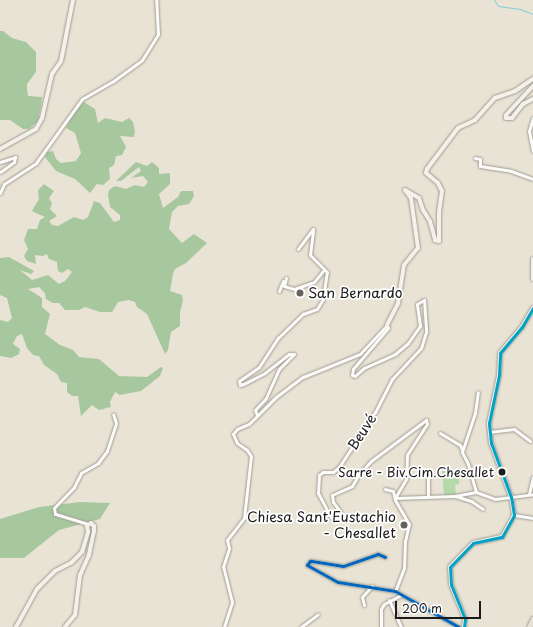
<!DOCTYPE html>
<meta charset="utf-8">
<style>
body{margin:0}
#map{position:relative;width:533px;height:627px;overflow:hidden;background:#e8e3d4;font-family:"Playpen Sans",sans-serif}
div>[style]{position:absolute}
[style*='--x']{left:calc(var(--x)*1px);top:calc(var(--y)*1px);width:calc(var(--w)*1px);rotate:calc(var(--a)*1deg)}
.green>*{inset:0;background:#b6d9aa}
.forest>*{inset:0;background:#a7c89f}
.stream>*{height:1px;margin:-0.5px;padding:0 0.5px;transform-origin:0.5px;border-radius:0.5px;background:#88cbdb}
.roads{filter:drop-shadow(0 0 1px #9e9c93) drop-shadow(0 0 1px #9e9c93)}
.street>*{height:3px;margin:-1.5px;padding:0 1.5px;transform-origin:1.5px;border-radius:1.5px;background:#fcfbf9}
.secondary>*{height:4px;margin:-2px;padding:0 2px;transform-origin:2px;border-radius:2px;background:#f4f1ea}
.primary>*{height:4.5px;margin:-2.25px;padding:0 2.25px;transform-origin:2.25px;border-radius:2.25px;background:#e8e1d5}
.bus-1>*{height:3px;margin:-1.5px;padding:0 1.5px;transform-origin:1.5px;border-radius:1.5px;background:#01a2c5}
.bus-2>*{height:3px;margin:-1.5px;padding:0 1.5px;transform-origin:1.5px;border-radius:1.5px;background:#0065bd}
.dots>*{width:11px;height:11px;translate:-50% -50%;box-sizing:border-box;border:2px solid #fff;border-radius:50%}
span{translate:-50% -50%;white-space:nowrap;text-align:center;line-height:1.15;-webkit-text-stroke:3.5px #fff;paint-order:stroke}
.bus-label{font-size:13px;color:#1c1c1c}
.right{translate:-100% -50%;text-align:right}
.poi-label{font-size:14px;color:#1c1c1c}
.left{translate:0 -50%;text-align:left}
.street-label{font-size:14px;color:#1c1c1c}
.scale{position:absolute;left:395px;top:601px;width:86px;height:18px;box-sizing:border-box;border:2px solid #1c1c1c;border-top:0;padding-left:5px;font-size:12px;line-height:14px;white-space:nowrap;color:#1c1c1c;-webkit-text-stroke:3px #fff;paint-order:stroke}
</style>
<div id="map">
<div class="green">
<i style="clip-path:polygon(460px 469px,459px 484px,455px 485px,456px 494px,444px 496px,442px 471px)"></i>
</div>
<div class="forest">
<i style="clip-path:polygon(0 31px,3px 31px,12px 38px,26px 42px,36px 52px,36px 72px,27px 84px,27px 90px,28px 96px,42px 97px,41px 106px,38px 121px,29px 129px,23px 129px,10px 120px,0 120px)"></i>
<i style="clip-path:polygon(84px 102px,95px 109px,98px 123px,105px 118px,122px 122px,129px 118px,133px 122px,135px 131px,134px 137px,120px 136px,126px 147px,122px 155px,116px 156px,114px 165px,109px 168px,110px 179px,103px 185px,97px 184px,90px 193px,75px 179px,56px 171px,45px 157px,47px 152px,53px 151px,56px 159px,61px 163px,76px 161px,81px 153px,75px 133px,66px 128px,75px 109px)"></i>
<i style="clip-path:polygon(136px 162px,147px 166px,152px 162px,159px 168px,159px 174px,170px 173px,170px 184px,159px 194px,163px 208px,178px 197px,181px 191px,193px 191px,194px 196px,189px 204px,178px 206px,172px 212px,169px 229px,182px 243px,194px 234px,207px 243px,186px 263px,175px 269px,173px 274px,170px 291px,182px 295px,183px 301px,180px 312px,180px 326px,171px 332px,168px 350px,165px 354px,147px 314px,137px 307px,135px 302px,129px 300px,118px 302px,112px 312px,100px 312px,85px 307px,79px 310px,65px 310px,59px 303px,53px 303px,46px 299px,45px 293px,39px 287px,28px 289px,42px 298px,42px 307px,50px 314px,45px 334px,60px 345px,73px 350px,79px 357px,99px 359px,119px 376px,147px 377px,161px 367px,163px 368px,160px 376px,141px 391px,120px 395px,115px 392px,110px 402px,111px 407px,99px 410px,92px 405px,81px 416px,78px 396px,72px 396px,67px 392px,67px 383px,61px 382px,57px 374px,44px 365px,39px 356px,33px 355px,27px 348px,22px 334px,17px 336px,13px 344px,20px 349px,19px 354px,11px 358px,0 356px,0 320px,8px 322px,12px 318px,7px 298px,0 295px,0 258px,9px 257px,34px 271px,31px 274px,20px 270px,32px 280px,48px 275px,59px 284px,65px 281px,72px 272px,68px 269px,62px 273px,58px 271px,57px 262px,49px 259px,47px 254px,43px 256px,35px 255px,36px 264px,27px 261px,24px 256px,28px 249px,24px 240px,28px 229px,37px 229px,40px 220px,45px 217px,32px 211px,39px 199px,38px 190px,44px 184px,54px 191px,49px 198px,52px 203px,50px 209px,57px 216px,49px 221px,52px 225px,58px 226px,74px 217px,83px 220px,88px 217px,94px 201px,100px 203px,114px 222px,120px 220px,120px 215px,110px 207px,108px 195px,109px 190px,115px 186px,126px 189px,135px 185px,144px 187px,148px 182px,143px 176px,131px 178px,141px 171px,139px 167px,121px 181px,116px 181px)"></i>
<i style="clip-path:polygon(80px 502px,110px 503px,100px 519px,59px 530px,24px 558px,0 558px,0 519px,39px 507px)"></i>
</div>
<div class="stream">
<i style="--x:494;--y:0;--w:7;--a:56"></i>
<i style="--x:498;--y:6;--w:22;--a:8"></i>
<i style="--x:520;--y:9;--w:14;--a:21"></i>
</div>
<div class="roads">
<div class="street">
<i style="--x:533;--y:118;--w:14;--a:107"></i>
<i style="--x:529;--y:131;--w:20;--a:79"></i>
<i style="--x:475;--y:158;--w:5;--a:11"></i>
<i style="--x:480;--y:159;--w:7;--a:90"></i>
<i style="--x:480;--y:166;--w:31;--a:9"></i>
<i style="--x:511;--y:171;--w:23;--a:20"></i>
<i style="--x:0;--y:162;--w:16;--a:-18"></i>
<i style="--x:15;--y:157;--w:5;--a:101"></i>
<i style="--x:14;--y:162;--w:17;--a:144"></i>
<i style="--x:0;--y:193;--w:10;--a:-66"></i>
<i style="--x:4;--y:184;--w:38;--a:-33"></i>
<i style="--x:36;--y:163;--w:79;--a:-54.3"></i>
<i style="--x:82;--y:99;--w:34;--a:-30"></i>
<i style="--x:112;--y:82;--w:37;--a:-36"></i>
<i style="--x:142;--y:60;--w:31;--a:-58"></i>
<i style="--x:158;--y:34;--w:34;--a:-93"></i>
<i style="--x:286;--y:278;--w:8;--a:104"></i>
<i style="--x:284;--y:286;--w:10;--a:17"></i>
<i style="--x:294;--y:289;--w:21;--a:-19"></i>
<i style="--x:314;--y:282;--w:14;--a:-51"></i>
<i style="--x:279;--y:291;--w:11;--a:-68"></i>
<i style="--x:387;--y:325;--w:3;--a:72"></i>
<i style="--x:388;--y:328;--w:54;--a:130.5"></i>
<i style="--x:353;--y:369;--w:6;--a:99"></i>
<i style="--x:352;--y:375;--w:3;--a:18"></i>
<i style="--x:355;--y:376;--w:12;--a:-42"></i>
<i style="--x:364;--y:368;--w:34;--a:-24"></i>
<i style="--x:395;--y:354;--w:17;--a:-40"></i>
<i style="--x:408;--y:343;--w:21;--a:-55"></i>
<i style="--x:420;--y:326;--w:22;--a:-98"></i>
<i style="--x:417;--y:304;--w:8;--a:-30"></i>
<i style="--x:424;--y:300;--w:32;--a:86"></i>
<i style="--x:426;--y:332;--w:17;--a:107"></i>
<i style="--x:421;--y:348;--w:42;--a:133.1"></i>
<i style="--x:392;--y:379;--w:37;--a:117"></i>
<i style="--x:375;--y:412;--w:66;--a:123.2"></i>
<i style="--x:339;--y:467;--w:8;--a:140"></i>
<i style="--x:333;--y:472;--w:10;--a:180"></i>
<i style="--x:323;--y:472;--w:5;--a:143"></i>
<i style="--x:319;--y:475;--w:18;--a:93"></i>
<i style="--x:318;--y:493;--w:27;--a:62"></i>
<i style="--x:331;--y:517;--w:8;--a:7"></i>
<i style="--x:339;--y:518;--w:5;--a:-68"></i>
<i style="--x:341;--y:513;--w:14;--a:-126"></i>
<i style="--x:333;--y:502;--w:7;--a:-98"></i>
<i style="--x:332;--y:495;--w:22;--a:-24"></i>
<i style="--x:352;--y:486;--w:14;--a:-60"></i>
<i style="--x:359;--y:474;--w:18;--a:-47"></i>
<i style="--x:371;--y:461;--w:69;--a:-36.7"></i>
<i style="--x:426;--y:420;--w:4;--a:76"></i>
<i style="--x:427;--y:424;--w:37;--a:123"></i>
<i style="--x:407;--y:455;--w:24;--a:92"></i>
<i style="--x:406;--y:479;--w:22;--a:120"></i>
<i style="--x:395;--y:498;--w:60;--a:-1.9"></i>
<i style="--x:455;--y:496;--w:21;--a:-11"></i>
<i style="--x:476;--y:492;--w:20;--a:20"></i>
<i style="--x:495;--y:499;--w:38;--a:-7"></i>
<i style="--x:257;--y:415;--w:5;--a:-112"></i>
<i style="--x:255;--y:410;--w:16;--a:-47"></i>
<i style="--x:266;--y:398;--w:32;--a:-66"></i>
<i style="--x:279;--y:369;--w:21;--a:-45"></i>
<i style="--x:294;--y:354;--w:5;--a:180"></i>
<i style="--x:289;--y:354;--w:31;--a:142"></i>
<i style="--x:265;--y:373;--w:25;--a:153"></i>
<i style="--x:243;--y:384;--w:3;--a:162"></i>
<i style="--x:240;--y:385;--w:4;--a:-104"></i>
<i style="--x:239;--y:381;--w:24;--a:-35"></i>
<i style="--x:259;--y:367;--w:35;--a:-57"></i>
<i style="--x:278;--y:338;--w:35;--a:-44"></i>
<i style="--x:303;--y:314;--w:15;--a:-20"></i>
<i style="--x:317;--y:309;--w:12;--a:-59"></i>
<i style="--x:323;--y:299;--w:27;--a:-82"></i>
<i style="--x:327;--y:272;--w:24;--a:-135"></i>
<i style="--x:310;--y:255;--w:26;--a:-83"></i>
<i style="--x:313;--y:229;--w:25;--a:127"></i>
<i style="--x:489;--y:432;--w:25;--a:-7"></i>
<i style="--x:514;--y:429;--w:20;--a:37"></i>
<i style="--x:440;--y:433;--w:23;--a:31"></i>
<i style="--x:460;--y:445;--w:5;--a:68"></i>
<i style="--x:385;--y:489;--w:8;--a:14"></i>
<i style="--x:393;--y:491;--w:9;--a:77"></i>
<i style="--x:395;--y:500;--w:28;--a:60"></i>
<i style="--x:409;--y:524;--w:17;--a:103"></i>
<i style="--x:405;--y:541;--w:27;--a:92"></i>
<i style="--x:404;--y:568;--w:25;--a:111"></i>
<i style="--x:476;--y:492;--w:29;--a:-106"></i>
<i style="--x:468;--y:464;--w:13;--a:-117"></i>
<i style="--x:462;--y:452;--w:41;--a:-71.6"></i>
<i style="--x:475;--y:413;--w:21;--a:-82"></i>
<i style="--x:529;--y:494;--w:17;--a:-77"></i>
<i style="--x:455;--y:496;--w:17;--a:17"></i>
<i style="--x:471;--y:501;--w:14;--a:34"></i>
<i style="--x:428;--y:497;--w:23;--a:-90"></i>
<i style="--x:514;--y:515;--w:19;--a:9"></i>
<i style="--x:88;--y:524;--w:34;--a:-163"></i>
<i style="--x:55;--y:514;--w:6;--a:-99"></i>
<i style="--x:54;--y:508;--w:29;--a:-46"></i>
<i style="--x:74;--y:487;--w:16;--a:-63"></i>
<i style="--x:81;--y:473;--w:20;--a:-30"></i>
<i style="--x:98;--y:463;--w:15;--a:-53"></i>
<i style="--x:107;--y:451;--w:29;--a:-72"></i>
<i style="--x:116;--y:423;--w:9;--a:-108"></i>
<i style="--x:385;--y:557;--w:8;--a:-157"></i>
<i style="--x:378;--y:554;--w:37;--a:161"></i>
<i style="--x:343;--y:566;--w:33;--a:-171"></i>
<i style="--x:310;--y:561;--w:5;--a:127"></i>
<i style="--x:307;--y:565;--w:35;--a:29"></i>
<i style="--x:338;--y:582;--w:58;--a:9"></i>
<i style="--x:395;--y:591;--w:73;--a:29.4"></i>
<i style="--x:389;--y:600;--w:30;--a:66"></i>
<i style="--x:364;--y:605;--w:8;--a:-104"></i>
<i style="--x:362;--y:597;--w:15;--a:-48"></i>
<i style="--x:224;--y:627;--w:26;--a:-72"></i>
<i style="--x:232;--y:602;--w:36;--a:-104"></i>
<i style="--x:223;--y:567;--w:20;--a:-72"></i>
<i style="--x:229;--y:548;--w:8;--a:-104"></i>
<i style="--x:227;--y:540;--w:28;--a:-52"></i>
<i style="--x:244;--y:518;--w:62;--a:-83.6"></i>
<i style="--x:251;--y:456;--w:7;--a:-124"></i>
<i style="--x:247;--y:450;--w:12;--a:-145"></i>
<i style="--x:237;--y:443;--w:10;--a:-114"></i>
<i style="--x:233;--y:434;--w:6;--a:-51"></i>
<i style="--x:237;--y:429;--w:13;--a:-23"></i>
<i style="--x:249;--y:424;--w:38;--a:-45"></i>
<i style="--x:276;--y:397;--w:34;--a:-37"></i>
<i style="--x:303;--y:377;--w:61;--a:-22"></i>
<i style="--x:360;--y:354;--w:40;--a:-47"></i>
<i style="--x:301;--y:627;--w:21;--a:-37"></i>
<i style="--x:381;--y:627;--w:18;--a:-90"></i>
<i style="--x:381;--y:609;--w:6;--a:-59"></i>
<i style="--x:384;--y:604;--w:19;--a:-28"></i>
</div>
<div class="secondary">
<i style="--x:533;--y:86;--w:40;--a:133"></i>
<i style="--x:506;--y:115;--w:3;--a:90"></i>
<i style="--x:506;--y:118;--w:6;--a:0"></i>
<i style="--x:512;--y:118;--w:18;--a:-52"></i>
<i style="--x:523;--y:104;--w:11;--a:-27"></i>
<i style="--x:0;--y:149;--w:41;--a:-29.1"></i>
<i style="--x:36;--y:129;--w:13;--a:-61"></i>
<i style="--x:42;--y:118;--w:45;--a:-77.2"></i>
<i style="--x:52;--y:74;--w:16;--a:-55"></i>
<i style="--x:61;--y:61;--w:62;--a:-78.9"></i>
<i style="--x:405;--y:190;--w:16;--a:30"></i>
<i style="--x:419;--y:198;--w:13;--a:72"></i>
<i style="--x:423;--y:210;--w:13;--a:58"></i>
<i style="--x:430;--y:221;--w:20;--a:75"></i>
<i style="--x:435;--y:240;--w:4;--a:14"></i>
<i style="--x:439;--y:241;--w:29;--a:-90"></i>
<i style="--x:439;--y:212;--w:21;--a:-82"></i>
<i style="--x:442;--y:191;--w:9;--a:-117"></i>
<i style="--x:438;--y:183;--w:16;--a:-140"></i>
<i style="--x:426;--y:173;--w:4;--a:-76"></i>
<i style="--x:427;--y:169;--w:51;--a:-52.9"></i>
<i style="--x:458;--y:128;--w:19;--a:-25"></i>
<i style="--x:475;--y:120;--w:30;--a:-48"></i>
<i style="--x:495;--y:98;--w:21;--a:-19"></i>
<i style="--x:515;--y:91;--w:22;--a:-34"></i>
<i style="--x:533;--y:259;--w:20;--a:90"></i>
<i style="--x:387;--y:325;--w:25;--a:-63"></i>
<i style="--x:398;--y:303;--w:38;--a:-81"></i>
<i style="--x:404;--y:265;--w:22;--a:-51"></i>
<i style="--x:418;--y:248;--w:50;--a:-98"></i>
<i style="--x:411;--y:198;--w:10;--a:-127"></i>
<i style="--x:16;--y:627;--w:43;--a:-61.1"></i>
<i style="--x:37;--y:589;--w:25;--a:-45"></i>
<i style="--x:55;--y:571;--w:18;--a:-27"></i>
<i style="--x:71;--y:563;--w:16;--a:-45"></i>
<i style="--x:82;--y:552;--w:21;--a:-73"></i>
<i style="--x:88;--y:532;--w:6;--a:-99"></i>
<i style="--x:87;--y:526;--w:5;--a:-37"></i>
<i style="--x:91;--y:523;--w:4;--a:45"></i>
<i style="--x:94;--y:526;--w:5;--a:90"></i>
<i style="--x:94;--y:531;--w:25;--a:102"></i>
<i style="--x:89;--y:555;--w:22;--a:114"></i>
<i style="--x:80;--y:575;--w:40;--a:97.1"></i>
<i style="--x:75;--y:615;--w:16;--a:130"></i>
<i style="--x:464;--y:627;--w:8;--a:-83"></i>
<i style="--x:465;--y:619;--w:37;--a:-112"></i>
<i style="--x:451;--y:585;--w:18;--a:-93"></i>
<i style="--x:450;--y:567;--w:33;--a:-46"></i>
<i style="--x:473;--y:543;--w:30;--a:-12"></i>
<i style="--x:502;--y:537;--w:25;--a:-61"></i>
<i style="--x:514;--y:515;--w:18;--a:-99"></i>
<i style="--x:511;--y:497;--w:58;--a:-110.3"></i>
<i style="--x:491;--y:443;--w:20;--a:-96"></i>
<i style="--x:489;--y:423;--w:49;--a:-78.2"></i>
<i style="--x:499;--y:375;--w:22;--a:-87"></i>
<i style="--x:500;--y:353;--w:34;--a:-50"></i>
<i style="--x:522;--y:327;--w:22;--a:-60"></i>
</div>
<div class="primary">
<i style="--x:529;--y:627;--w:9;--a:-63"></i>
</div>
</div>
<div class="bus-1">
<i style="--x:464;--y:627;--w:8;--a:-83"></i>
<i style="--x:465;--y:619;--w:37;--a:-112"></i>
<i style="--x:451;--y:585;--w:18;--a:-93"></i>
<i style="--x:450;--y:567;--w:33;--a:-46"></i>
<i style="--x:473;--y:543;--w:30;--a:-12"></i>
<i style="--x:502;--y:537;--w:25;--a:-61"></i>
<i style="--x:514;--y:515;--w:18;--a:-99"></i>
<i style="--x:511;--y:497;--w:58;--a:-110.3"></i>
<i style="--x:491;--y:443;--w:20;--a:-96"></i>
<i style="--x:489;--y:423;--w:49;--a:-78.2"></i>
<i style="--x:499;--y:375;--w:22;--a:-87"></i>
<i style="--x:500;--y:353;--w:34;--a:-50"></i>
<i style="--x:522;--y:327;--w:22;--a:-60"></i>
</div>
<div class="bus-2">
<i style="--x:385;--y:557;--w:8;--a:-157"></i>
<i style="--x:378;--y:554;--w:37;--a:161"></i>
<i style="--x:343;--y:566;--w:33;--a:-171"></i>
<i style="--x:310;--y:561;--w:5;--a:127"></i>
<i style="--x:307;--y:565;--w:35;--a:29"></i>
<i style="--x:338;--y:582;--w:58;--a:9"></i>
<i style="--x:395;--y:591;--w:73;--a:29.4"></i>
</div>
<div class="dots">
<i style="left:300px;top:293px;background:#63625c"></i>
<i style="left:502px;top:472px;background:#1c1c1c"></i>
<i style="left:404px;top:525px;background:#63625c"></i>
</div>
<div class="bus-label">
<span class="right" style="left:494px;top:472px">Sarre - Biv.Cim.Chesallet</span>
</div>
<div class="poi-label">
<span class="left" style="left:308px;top:293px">San Bernardo</span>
<span class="right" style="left:396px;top:525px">Chiesa Sant'Eustachio<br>- Chesallet</span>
</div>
<div class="street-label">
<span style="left:362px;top:432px;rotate:-57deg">Beuvé</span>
</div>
<div class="scale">200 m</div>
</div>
